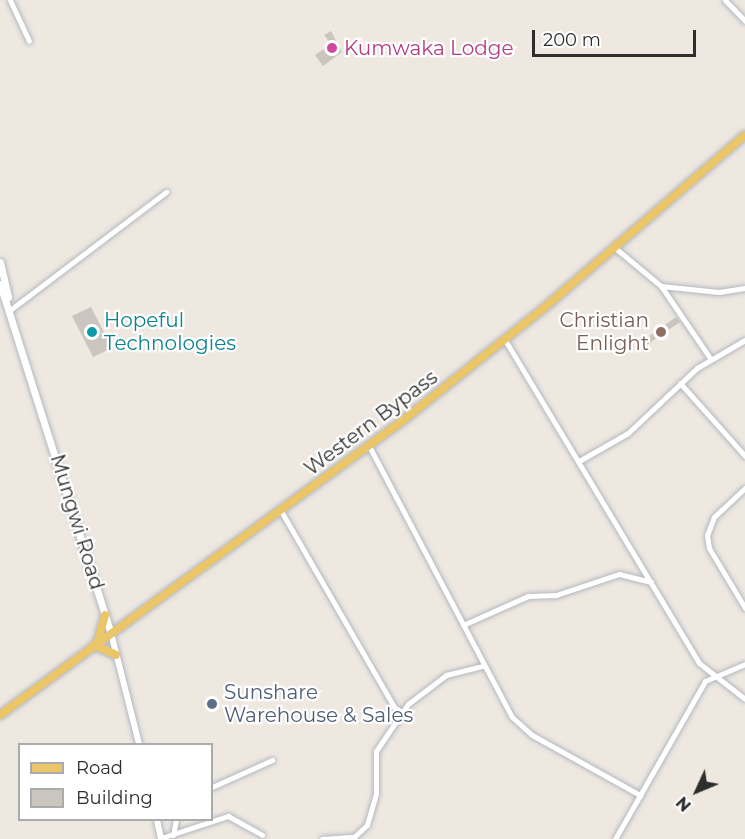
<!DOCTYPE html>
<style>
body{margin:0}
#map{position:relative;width:745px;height:839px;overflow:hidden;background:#eee8e1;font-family:Montserrat,sans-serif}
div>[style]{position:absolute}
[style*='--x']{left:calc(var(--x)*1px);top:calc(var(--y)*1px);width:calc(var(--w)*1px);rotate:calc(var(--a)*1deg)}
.building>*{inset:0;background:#cac6bf}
.roads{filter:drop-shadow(0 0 2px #b4b8c0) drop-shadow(0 0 2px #b4b8c0)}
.minor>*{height:5px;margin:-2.5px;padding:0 2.5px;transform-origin:2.5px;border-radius:2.5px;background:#fff}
.tertiary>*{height:6px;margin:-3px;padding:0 3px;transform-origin:3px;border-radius:3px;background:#fff}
.secondary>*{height:7px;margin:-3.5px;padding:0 3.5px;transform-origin:3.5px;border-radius:3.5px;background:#fff}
.primary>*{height:8px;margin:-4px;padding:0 4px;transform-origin:4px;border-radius:4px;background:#ebc669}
.dots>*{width:16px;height:16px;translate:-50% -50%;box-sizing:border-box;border:3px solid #fff;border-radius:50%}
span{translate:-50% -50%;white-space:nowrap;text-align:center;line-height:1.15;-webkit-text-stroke:4.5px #fff;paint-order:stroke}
.hotel-label{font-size:20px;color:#b23c85}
.left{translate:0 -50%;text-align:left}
.culture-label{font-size:20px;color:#0d838f}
.education-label{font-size:20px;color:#785e54}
.right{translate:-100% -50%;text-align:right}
.street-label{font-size:20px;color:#2e2e2e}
.service-label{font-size:20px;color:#4e5e75}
.legend{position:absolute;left:18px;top:743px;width:195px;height:78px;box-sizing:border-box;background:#fff;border:2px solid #ababab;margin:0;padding:8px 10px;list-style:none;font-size:18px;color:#2e2e2e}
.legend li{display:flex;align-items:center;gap:12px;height:30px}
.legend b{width:30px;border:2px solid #ababab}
.north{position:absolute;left:667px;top:761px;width:60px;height:60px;-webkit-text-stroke:4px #fff;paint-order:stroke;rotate:226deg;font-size:16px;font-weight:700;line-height:24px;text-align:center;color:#2e2e2e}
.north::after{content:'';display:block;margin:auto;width:21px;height:27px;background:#2e2e2e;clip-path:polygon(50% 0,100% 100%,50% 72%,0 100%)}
.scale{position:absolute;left:532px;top:30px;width:164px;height:27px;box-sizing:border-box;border:3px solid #2e2e2e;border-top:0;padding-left:8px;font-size:18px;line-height:21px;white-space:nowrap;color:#2e2e2e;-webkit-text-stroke:4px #fff;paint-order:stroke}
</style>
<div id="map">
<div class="building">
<i style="clip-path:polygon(331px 31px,342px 52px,323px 66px,315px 55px,331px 44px,324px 35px)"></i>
<i style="clip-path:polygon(91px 307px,112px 348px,93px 357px,72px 316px)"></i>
<i style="clip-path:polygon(676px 317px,680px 322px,644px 347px,641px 342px)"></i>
</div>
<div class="roads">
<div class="minor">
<i style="--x:10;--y:0;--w:45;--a:65.1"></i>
<i style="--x:725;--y:0;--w:29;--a:46"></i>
<i style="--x:614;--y:247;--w:61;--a:39.7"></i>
<i style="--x:661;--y:286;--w:58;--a:5.9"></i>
<i style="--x:719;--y:292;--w:26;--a:-9"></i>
<i style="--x:661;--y:286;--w:87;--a:55.8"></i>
<i style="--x:10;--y:310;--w:196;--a:-37.1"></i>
<i style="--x:505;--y:340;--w:377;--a:59"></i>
<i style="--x:699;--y:663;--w:58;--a:38"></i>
<i style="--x:680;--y:383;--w:98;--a:48.3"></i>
<i style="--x:369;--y:446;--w:306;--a:62.2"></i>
<i style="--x:512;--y:717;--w:27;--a:42"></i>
<i style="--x:532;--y:735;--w:124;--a:29.1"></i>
<i style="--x:579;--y:461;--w:56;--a:-29.7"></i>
<i style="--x:628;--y:433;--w:95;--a:-43.3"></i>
<i style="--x:697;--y:368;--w:56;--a:-30.3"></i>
<i style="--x:745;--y:488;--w:42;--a:136.9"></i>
<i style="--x:714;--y:517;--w:19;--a:111"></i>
<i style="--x:707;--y:535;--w:13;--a:81"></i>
<i style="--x:709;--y:548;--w:70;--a:59"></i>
<i style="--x:281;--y:511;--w:226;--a:60"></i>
<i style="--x:394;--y:707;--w:9;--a:32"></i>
<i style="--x:463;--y:625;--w:71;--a:-24"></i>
<i style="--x:528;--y:596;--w:28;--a:-2"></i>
<i style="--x:556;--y:595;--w:66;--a:-18.4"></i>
<i style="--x:619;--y:574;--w:33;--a:14"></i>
<i style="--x:212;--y:787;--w:66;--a:-24.2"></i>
<i style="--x:173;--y:835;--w:15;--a:-79"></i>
<i style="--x:161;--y:838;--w:71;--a:-18.2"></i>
<i style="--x:228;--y:816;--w:39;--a:29"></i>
<i style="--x:322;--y:839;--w:32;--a:-4"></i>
<i style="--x:354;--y:837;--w:18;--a:-43"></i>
<i style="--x:367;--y:825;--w:33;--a:-74"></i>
<i style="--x:376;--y:793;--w:42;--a:-90"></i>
<i style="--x:376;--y:751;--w:57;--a:-55.8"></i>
<i style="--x:408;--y:704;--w:48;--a:-37.3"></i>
<i style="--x:446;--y:675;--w:38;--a:-14"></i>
<i style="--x:615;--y:839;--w:182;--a:-60.3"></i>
<i style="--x:705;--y:681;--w:43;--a:-23"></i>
</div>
<div class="tertiary">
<i style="--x:111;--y:633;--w:114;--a:75.8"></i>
<i style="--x:157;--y:820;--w:19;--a:78"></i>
</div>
<div class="secondary">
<i style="--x:0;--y:262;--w:36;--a:77"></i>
<i style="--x:0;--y:284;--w:366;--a:72.4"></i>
</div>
<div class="primary">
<i style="--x:98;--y:640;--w:26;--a:-74"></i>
<i style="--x:94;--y:645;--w:24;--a:24"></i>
<i style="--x:0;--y:715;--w:502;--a:-36.16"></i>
<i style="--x:405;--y:419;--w:178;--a:-38.6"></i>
<i style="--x:544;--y:308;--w:265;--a:-40.7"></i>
</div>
</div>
<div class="dots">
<i style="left:332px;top:48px;background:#d1479c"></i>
<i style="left:92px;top:332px;background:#0f9aa8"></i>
<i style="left:661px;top:332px;background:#8d6e63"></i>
<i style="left:212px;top:704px;background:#5c6f8a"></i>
</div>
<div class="hotel-label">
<span class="left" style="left:344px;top:48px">Kumwaka Lodge</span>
</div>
<div class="culture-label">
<span class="left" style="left:104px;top:332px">Hopeful<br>Technologies</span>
</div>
<div class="education-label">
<span class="right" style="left:649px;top:332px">Christian<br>Enlight</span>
</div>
<div class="street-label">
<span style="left:371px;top:423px;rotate:-37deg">Western Bypass</span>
<span style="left:77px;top:522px;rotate:73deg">Mungwi Road</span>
</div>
<div class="service-label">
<span class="left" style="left:224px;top:704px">Sunshare<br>Warehouse &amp; Sales</span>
</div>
<ul class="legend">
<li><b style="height:8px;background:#ebc669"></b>Road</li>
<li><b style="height:16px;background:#cac6bf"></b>Building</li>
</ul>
<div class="north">N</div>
<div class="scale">200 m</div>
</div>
